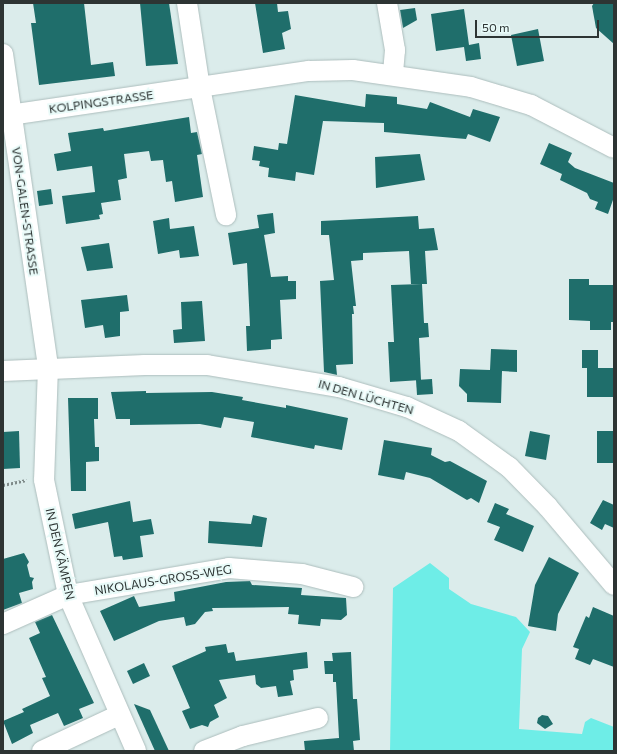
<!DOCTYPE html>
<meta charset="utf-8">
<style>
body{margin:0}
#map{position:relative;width:617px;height:754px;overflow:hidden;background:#dbeceb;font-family:Commissioner,sans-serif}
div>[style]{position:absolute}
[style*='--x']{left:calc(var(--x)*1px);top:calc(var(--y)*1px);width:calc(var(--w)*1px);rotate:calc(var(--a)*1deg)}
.green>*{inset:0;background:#6eede7}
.building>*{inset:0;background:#1f6e6b}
.path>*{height:2.5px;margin-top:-1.25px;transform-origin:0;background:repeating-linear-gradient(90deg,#7f8b8a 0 2px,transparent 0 4px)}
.roads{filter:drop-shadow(0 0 1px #acbdbc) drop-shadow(0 0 1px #acbdbc)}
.minor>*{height:20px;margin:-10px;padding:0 10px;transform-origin:10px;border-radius:10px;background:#fff}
span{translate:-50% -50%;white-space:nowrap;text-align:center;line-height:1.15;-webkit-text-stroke:4px #e8faf8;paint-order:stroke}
.street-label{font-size:12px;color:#2d3433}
.frame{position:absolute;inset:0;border:4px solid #2d3433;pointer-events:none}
.scale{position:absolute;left:475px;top:20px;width:124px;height:18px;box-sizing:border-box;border:2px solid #2d3433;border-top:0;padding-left:5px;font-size:12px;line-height:14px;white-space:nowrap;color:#2d3433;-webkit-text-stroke:3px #e8faf8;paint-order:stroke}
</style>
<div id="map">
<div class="green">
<i style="clip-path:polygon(430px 563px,449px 578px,449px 589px,471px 604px,516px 617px,530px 632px,522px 649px,519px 729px,582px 734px,585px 722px,591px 718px,614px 727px,614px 751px,390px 751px,393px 588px)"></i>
</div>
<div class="building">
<i style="clip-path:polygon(33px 3px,84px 3px,91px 65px,113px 62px,115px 76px,39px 85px,31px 23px,36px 23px)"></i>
<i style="clip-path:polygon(140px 3px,169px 3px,178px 64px,146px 66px)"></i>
<i style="clip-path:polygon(255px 3px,277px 3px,278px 12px,288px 11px,291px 29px,282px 33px,285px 49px,263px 53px)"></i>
<i style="clip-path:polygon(594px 3px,614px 3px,614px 44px,596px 28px,592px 6px)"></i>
<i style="clip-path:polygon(415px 8px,417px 20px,403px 28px,400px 10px)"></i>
<i style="clip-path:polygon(464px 9px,469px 45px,479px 43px,481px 59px,466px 61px,464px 47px,436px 51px,431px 14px)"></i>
<i style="clip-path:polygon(538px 29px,544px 61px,517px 66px,511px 35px)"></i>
<i style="clip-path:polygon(366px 94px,397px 97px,397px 104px,427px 109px,430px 102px,470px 117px,473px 109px,500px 117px,490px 142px,468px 134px,466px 139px,384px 132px,384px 123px,323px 121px,314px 175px,296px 172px,295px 181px,268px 177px,269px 168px,259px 166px,260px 161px,252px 160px,254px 146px,278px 150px,279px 143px,287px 144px,295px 95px,365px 107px)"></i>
<i style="clip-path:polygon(189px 117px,191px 133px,197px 132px,202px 154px,197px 155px,203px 197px,175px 202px,172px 181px,166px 182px,163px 160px,151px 161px,149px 151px,124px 154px,127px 178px,118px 180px,121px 200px,101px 203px,103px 214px,99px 215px,100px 219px,66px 224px,62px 196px,95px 192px,92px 166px,57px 171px,54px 154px,71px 151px,68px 133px,103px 128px,104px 131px)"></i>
<i style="clip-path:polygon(549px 143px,572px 153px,568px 162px,575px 168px,614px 183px,614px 197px,608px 214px,595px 209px,598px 202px,590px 199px,587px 193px,560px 180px,562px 174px,540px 164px)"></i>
<i style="clip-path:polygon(420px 154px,425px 180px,376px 188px,375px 157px)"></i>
<i style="clip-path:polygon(51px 189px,53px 204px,39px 206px,37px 191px)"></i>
<i style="clip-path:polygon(273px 213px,275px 233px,264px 235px,271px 277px,288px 276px,288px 281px,296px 281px,296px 299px,280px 300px,282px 339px,271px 340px,271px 349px,247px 351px,246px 326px,250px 326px,247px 263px,233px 265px,228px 233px,259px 228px,257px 215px)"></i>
<i style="clip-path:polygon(418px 216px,419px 229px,434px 228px,438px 250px,425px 251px,427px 284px,411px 284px,409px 251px,363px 253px,363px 260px,351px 261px,356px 306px,353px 306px,354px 314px,352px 314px,353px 364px,336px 365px,337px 375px,324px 372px,320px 281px,334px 280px,329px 235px,321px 235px,321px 221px)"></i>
<i style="clip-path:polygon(169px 218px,170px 229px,194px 226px,199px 256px,180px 258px,179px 250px,158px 254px,153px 221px)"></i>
<i style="clip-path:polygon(109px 243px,113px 268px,87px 271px,81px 247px)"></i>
<i style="clip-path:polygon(569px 279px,589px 279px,589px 285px,614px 285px,614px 322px,611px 322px,611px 330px,590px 330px,590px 321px,569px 320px)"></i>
<i style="clip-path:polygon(422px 284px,424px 323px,428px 323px,429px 337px,419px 338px,421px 380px,390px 382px,388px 342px,394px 342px,391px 285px)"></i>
<i style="clip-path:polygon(127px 295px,129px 311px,120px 312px,120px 336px,105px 338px,103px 325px,85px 328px,81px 300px)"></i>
<i style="clip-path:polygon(202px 301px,205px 341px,174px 343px,173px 330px,182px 329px,181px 302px)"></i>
<i style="clip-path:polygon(491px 349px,517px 350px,517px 372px,502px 371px,501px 403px,467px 402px,467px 394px,459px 386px,460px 369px,490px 370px)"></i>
<i style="clip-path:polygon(582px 350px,598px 350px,598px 368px,614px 368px,614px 397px,587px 397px,587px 368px,582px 368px)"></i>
<i style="clip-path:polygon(432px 379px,433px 394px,417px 395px,416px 380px)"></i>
<i style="clip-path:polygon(146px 391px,146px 393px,212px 392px,243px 397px,242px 400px,286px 408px,286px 405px,348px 418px,342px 450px,315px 445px,314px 449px,251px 437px,254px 422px,224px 417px,221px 428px,200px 424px,130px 425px,130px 419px,116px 419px,111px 392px)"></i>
<i style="clip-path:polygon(68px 398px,98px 398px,98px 419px,94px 419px,95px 447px,99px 447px,99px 461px,86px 462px,86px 491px,71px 491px)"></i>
<i style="clip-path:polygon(19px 431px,20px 468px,3px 469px,3px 432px)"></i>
<i style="clip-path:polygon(530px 431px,550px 435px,546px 460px,525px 456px)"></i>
<i style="clip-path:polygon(597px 431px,614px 431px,614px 463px,597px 463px)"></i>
<i style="clip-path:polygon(384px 440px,432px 448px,431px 455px,445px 462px,450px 461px,487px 481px,479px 503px,471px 498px,467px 500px,430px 478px,406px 472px,404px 480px,378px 475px)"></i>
<i style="clip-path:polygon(603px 500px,614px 505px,614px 528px,605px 524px,602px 530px,590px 523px)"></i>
<i style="clip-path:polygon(130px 501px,133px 522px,151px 519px,154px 534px,140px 536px,143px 557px,123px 560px,122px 556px,114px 557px,108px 522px,75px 529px,72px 514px)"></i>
<i style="clip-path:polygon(495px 503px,509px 509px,506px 514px,534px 526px,523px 552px,494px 540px,500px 527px,487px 522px)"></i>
<i style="clip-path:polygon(253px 515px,267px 518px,262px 547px,208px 543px,209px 521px,251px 524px)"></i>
<i style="clip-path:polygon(24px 553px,29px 562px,27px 565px,30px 577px,34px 578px,32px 582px,33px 589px,19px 593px,22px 603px,3px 610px,3px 559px)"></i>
<i style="clip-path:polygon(549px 557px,579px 573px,558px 614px,556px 631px,528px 626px,535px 585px)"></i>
<i style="clip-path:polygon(250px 581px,252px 585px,302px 588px,301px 595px,346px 598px,347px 615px,341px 620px,321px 619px,320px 626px,298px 624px,299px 615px,288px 614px,289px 607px,212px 608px,213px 611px,205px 612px,195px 624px,186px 626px,184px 617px,159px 621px,114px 641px,100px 611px,134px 596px,139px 607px,175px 601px,174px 592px,226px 582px)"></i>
<i style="clip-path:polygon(593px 607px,614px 616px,614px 667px,593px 659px,590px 665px,575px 659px,579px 649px,573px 647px,586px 616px,589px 618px)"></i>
<i style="clip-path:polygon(52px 615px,94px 703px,79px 709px,83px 718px,64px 726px,58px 713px,30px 725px,33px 733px,12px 744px,3px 721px,24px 712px,22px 709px,50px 696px,42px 678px,46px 677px,29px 638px,40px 633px,35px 622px)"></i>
<i style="clip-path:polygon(226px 644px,228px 653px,234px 652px,236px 661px,307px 652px,308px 668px,293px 670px,294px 680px,290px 681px,293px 695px,278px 697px,276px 686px,261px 688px,256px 684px,255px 675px,219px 680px,227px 698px,214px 705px,219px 717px,210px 722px,208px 727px,202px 725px,190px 729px,182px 711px,190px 708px,172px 666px,206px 651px,205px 647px)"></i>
<i style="clip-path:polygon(351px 652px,353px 699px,357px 699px,360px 740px,353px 741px,354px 751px,305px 751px,304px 741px,339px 738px,336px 682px,333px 682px,333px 674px,325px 674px,324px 661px,333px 661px,332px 653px)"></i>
<i style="clip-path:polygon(144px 663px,150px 676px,133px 684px,127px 671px)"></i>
<i style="clip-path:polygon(134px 704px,150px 710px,169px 751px,155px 751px)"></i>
<i style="clip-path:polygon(542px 715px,548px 716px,553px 724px,545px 729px,537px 723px,538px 718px)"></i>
</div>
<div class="path">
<i style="--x:3;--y:485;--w:24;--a:-12"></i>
</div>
<div class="roads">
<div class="minor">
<i style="--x:187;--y:3;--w:86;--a:81.3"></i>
<i style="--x:200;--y:88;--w:130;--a:78.4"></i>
<i style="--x:387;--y:3;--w:48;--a:80.3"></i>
<i style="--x:395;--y:50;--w:24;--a:95"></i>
<i style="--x:3;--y:54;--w:316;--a:81.8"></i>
<i style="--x:48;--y:367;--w:113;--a:92"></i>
<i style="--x:44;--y:480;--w:117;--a:78.2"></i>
<i style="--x:68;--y:595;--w:170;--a:66.4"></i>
<i style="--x:3;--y:116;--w:309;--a:-8.4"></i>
<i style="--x:309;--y:71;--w:44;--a:-1.3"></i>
<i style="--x:353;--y:70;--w:119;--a:8.2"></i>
<i style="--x:471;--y:87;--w:63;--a:16.7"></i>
<i style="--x:531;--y:105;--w:93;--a:27.4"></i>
<i style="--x:3;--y:371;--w:142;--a:-2.4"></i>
<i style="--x:145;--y:365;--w:62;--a:0"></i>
<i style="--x:207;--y:365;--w:134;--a:9.5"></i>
<i style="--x:339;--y:387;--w:71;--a:16.4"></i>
<i style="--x:407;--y:407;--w:57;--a:24.8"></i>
<i style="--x:459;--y:431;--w:62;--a:35.8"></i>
<i style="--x:509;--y:467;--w:56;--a:45.7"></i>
<i style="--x:548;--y:507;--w:102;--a:49.8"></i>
<i style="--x:3;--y:624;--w:71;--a:-24"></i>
<i style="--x:68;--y:595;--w:163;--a:-9.5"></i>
<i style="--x:229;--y:568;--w:73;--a:4.7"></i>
<i style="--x:302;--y:574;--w:53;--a:14.3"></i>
<i style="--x:42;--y:751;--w:85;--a:-25.1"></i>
<i style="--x:204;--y:751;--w:42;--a:-21"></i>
<i style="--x:243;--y:736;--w:77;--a:-13.5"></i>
</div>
</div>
<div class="street-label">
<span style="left:101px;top:102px;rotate:-8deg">KOLPINGSTRASSE</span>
<span style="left:25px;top:211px;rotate:82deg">VON-GALEN-STRASSE</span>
<span style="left:366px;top:397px;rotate:16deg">IN DEN LÜCHTEN</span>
<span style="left:60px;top:554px;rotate:77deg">IN DEN KÄMPEN</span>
<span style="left:163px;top:580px;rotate:-9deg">NIKOLAUS-GROSS-WEG</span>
</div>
<div class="frame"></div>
<div class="scale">50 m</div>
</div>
